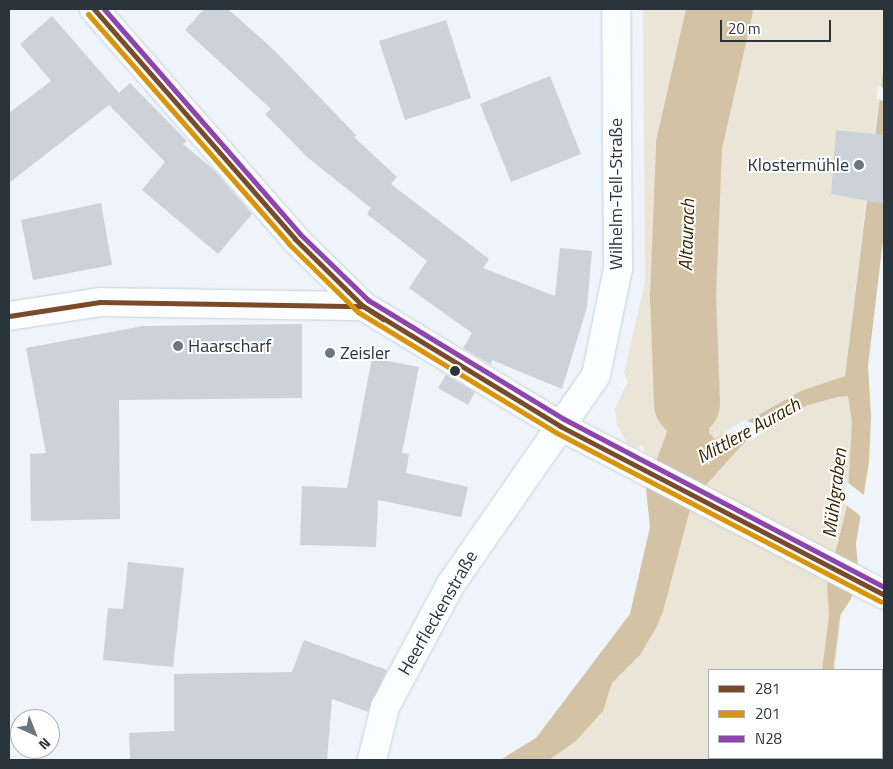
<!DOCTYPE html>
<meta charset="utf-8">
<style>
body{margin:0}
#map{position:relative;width:893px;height:769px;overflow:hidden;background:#eef4f9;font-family:"Titillium Web",sans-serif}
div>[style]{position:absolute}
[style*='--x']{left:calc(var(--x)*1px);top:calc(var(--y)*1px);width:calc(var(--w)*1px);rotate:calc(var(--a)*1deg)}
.green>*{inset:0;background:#ebe5d7}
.water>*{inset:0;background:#d3c2a3}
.pier>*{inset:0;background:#eef4f9}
.stream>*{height:11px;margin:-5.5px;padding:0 5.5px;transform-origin:5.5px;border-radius:5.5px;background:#d3c2a3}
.river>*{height:66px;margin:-33px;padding:0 33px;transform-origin:33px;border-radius:33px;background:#d3c2a3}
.building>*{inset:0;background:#cbd3d9}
.roads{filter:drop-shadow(0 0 1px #c9d0d7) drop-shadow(0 0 1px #c9d0d7)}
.minor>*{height:28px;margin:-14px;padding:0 14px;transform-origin:14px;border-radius:14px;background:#fcfdfe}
.bus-1>*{height:5px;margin:-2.5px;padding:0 2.5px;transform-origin:2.5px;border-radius:2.5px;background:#7a4b2a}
.bus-2>*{height:5px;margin:-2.5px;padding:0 2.5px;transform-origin:2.5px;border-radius:2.5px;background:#d89509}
.bus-3>*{height:5px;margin:-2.5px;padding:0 2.5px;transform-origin:2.5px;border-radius:2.5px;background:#8e44ad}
.dots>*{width:14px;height:14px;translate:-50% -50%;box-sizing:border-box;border:2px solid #fff;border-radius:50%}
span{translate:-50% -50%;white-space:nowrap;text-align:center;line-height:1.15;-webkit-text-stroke:4px #fff;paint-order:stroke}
.poi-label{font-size:18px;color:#2a343c}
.right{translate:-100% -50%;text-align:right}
.left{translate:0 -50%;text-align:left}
.street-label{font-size:18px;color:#2a343c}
.water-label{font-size:19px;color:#382500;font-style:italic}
.frame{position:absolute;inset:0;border:10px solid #2a343c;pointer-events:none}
.legend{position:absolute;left:708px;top:669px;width:175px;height:90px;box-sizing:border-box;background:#fff;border:1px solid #aaaeb1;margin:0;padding:6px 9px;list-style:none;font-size:15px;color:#2a343c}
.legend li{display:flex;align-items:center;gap:10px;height:25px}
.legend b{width:25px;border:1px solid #aaaeb1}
.north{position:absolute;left:10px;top:709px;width:50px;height:50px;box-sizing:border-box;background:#fff;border:1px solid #aaaeb1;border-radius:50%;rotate:136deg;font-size:14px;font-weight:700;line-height:20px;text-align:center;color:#2a343c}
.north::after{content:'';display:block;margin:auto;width:18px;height:22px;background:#6f777e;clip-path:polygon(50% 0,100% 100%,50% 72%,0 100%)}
.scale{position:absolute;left:720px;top:20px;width:111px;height:22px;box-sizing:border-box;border:2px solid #2a343c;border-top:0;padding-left:6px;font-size:15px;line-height:18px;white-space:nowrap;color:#2a343c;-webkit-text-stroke:4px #fff;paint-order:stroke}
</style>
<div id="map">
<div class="green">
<i style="clip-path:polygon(643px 9px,884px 9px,884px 64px,874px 134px,836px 130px,831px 194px,866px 200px,845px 376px,715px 439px,709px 433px,710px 387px,669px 311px,668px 429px,657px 459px,644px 452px,643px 445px,636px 448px,628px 444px,617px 425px,615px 409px,628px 381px,624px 373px,645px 282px)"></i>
<i style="clip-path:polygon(848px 396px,852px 422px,847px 506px,836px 554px,834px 614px,841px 614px,835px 670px,709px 670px,709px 758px,855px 760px,549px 760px,576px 741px,603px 711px,612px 683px,640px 655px,655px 630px,663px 612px,689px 513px,705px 486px,747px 440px,767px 427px,808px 405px,825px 399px)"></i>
</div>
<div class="water">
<i style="clip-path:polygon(884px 64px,884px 232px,868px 366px,871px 416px,869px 462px,856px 544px,858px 568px,851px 599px,841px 614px,829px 614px,827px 586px,847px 506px,852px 422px,848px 396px,838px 397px,808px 405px,767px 427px,747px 440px,705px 486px,689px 513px,663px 612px,655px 630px,640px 655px,612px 683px,603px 711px,576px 741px,549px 760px,500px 760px,536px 738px,630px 614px,650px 527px,646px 489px,668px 429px,669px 311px,697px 313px,710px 387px,709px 433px,715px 439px,801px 391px,845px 376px)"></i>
</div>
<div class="pier">
<i style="clip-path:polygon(878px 86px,884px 88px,884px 101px,876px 99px)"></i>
<i style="clip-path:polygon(667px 395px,712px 410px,712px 428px,666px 414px)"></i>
<i style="clip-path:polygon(744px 420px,769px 428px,751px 441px,725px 432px)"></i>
<i style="clip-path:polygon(846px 481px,866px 497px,863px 518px,844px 503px)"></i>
</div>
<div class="stream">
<i style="--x:827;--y:670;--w:70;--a:-82.6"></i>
<i style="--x:847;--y:758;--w:2;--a:63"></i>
</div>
<div class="river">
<i style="--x:687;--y:404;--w:107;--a:-92.1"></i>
<i style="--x:683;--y:297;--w:152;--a:-87.7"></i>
<i style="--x:689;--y:145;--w:139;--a:-77.2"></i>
</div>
<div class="building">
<i style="clip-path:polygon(204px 9px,228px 9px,276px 52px,357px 136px,354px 137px,397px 177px,391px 184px,489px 259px,483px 268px,555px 296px,560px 248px,592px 251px,587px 307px,562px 389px,492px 360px,491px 365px,463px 348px,472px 333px,409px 288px,427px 261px,367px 214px,371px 208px,307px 157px,265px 114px,271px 109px,185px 30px)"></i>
<i style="clip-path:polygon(52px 16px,119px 93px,130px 83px,187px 141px,183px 144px,214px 170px,252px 214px,218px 254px,142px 190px,165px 162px,109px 105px,9px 183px,9px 113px,51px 81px,20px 44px)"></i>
<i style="clip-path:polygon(446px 20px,471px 98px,405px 120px,379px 41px)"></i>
<i style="clip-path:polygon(550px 76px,581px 154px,511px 182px,480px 104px)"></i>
<i style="clip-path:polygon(836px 130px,884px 135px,884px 204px,831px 194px)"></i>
<i style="clip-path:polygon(101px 203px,112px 265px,33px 280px,21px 220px)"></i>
<i style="clip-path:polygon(302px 324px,302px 398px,119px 400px,120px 519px,31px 521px,30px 454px,46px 453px,26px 348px,143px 326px)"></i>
<i style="clip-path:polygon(372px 358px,419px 367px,402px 453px,409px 454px,406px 473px,468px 487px,461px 517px,378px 500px,376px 547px,300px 545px,302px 486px,347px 488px)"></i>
<i style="clip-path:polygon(446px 375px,475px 392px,468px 405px,438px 388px)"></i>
<i style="clip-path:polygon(128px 562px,184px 568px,173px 667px,103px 660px,108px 608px,123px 609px)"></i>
<i style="clip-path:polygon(304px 640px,387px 670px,368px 712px,332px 699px,327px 760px,130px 760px,129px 733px,174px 731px,174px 674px,292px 672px)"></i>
</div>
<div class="roads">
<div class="minor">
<i style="--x:94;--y:9;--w:305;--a:48.8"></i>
<i style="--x:295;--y:239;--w:95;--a:44.6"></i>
<i style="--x:9;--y:316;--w:92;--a:-8.7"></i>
<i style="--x:100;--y:302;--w:263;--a:0.9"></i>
<i style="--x:363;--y:306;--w:231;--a:31.3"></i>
<i style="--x:560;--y:426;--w:365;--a:27.5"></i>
<i style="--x:372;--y:760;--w:55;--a:-76.2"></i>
<i style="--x:385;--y:707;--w:140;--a:-61.8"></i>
<i style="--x:451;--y:584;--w:254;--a:-55.2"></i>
<i style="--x:596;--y:375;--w:108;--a:-78.3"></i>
<i style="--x:618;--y:269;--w:260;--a:-90.4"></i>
</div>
</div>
<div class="bus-1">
<i style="--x:94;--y:9;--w:305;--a:48.8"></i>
<i style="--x:295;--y:239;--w:95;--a:44.6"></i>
<i style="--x:363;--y:306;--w:231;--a:31.3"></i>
<i style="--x:560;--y:426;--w:365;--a:27.5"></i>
<i style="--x:9;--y:316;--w:92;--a:-8.7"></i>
<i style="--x:100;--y:302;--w:263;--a:0.9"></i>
<i style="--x:363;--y:306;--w:24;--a:33"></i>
</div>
<div class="bus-2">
<i style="--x:88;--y:14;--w:305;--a:48.8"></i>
<i style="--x:289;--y:244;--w:97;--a:44.6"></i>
<i style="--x:358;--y:312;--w:233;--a:31.3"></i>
<i style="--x:557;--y:433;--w:365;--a:27.5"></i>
</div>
<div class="bus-3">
<i style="--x:104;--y:9;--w:298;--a:48.9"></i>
<i style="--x:300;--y:234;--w:95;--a:44.1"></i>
<i style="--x:368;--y:300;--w:229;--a:31.3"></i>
<i style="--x:564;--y:419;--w:361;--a:27.7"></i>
</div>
<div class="dots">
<i style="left:859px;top:165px;background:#6f777e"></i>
<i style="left:178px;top:346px;background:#6f777e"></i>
<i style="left:330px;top:353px;background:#6f777e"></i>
<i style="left:455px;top:371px;background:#2a343c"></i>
</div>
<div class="poi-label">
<span class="right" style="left:849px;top:165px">Klostermühle</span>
<span class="left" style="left:188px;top:346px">Haarscharf</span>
<span class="left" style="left:340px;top:353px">Zeisler</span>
</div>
<div class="street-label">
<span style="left:616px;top:194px;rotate:-90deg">Wilhelm-Tell-Straße</span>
<span style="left:438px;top:613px;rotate:-60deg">Heerfleckenstraße</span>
</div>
<div class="water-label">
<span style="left:686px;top:235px;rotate:-88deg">Altaurach</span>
<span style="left:748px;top:430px;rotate:-29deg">Mittlere Aurach</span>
<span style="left:834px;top:493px;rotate:-83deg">Mühlgraben</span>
</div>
<div class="frame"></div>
<ul class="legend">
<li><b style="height:6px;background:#7a4b2a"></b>281</li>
<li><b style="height:6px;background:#d89509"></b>201</li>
<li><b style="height:6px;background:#8e44ad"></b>N28</li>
</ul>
<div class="north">N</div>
<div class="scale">20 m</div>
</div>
